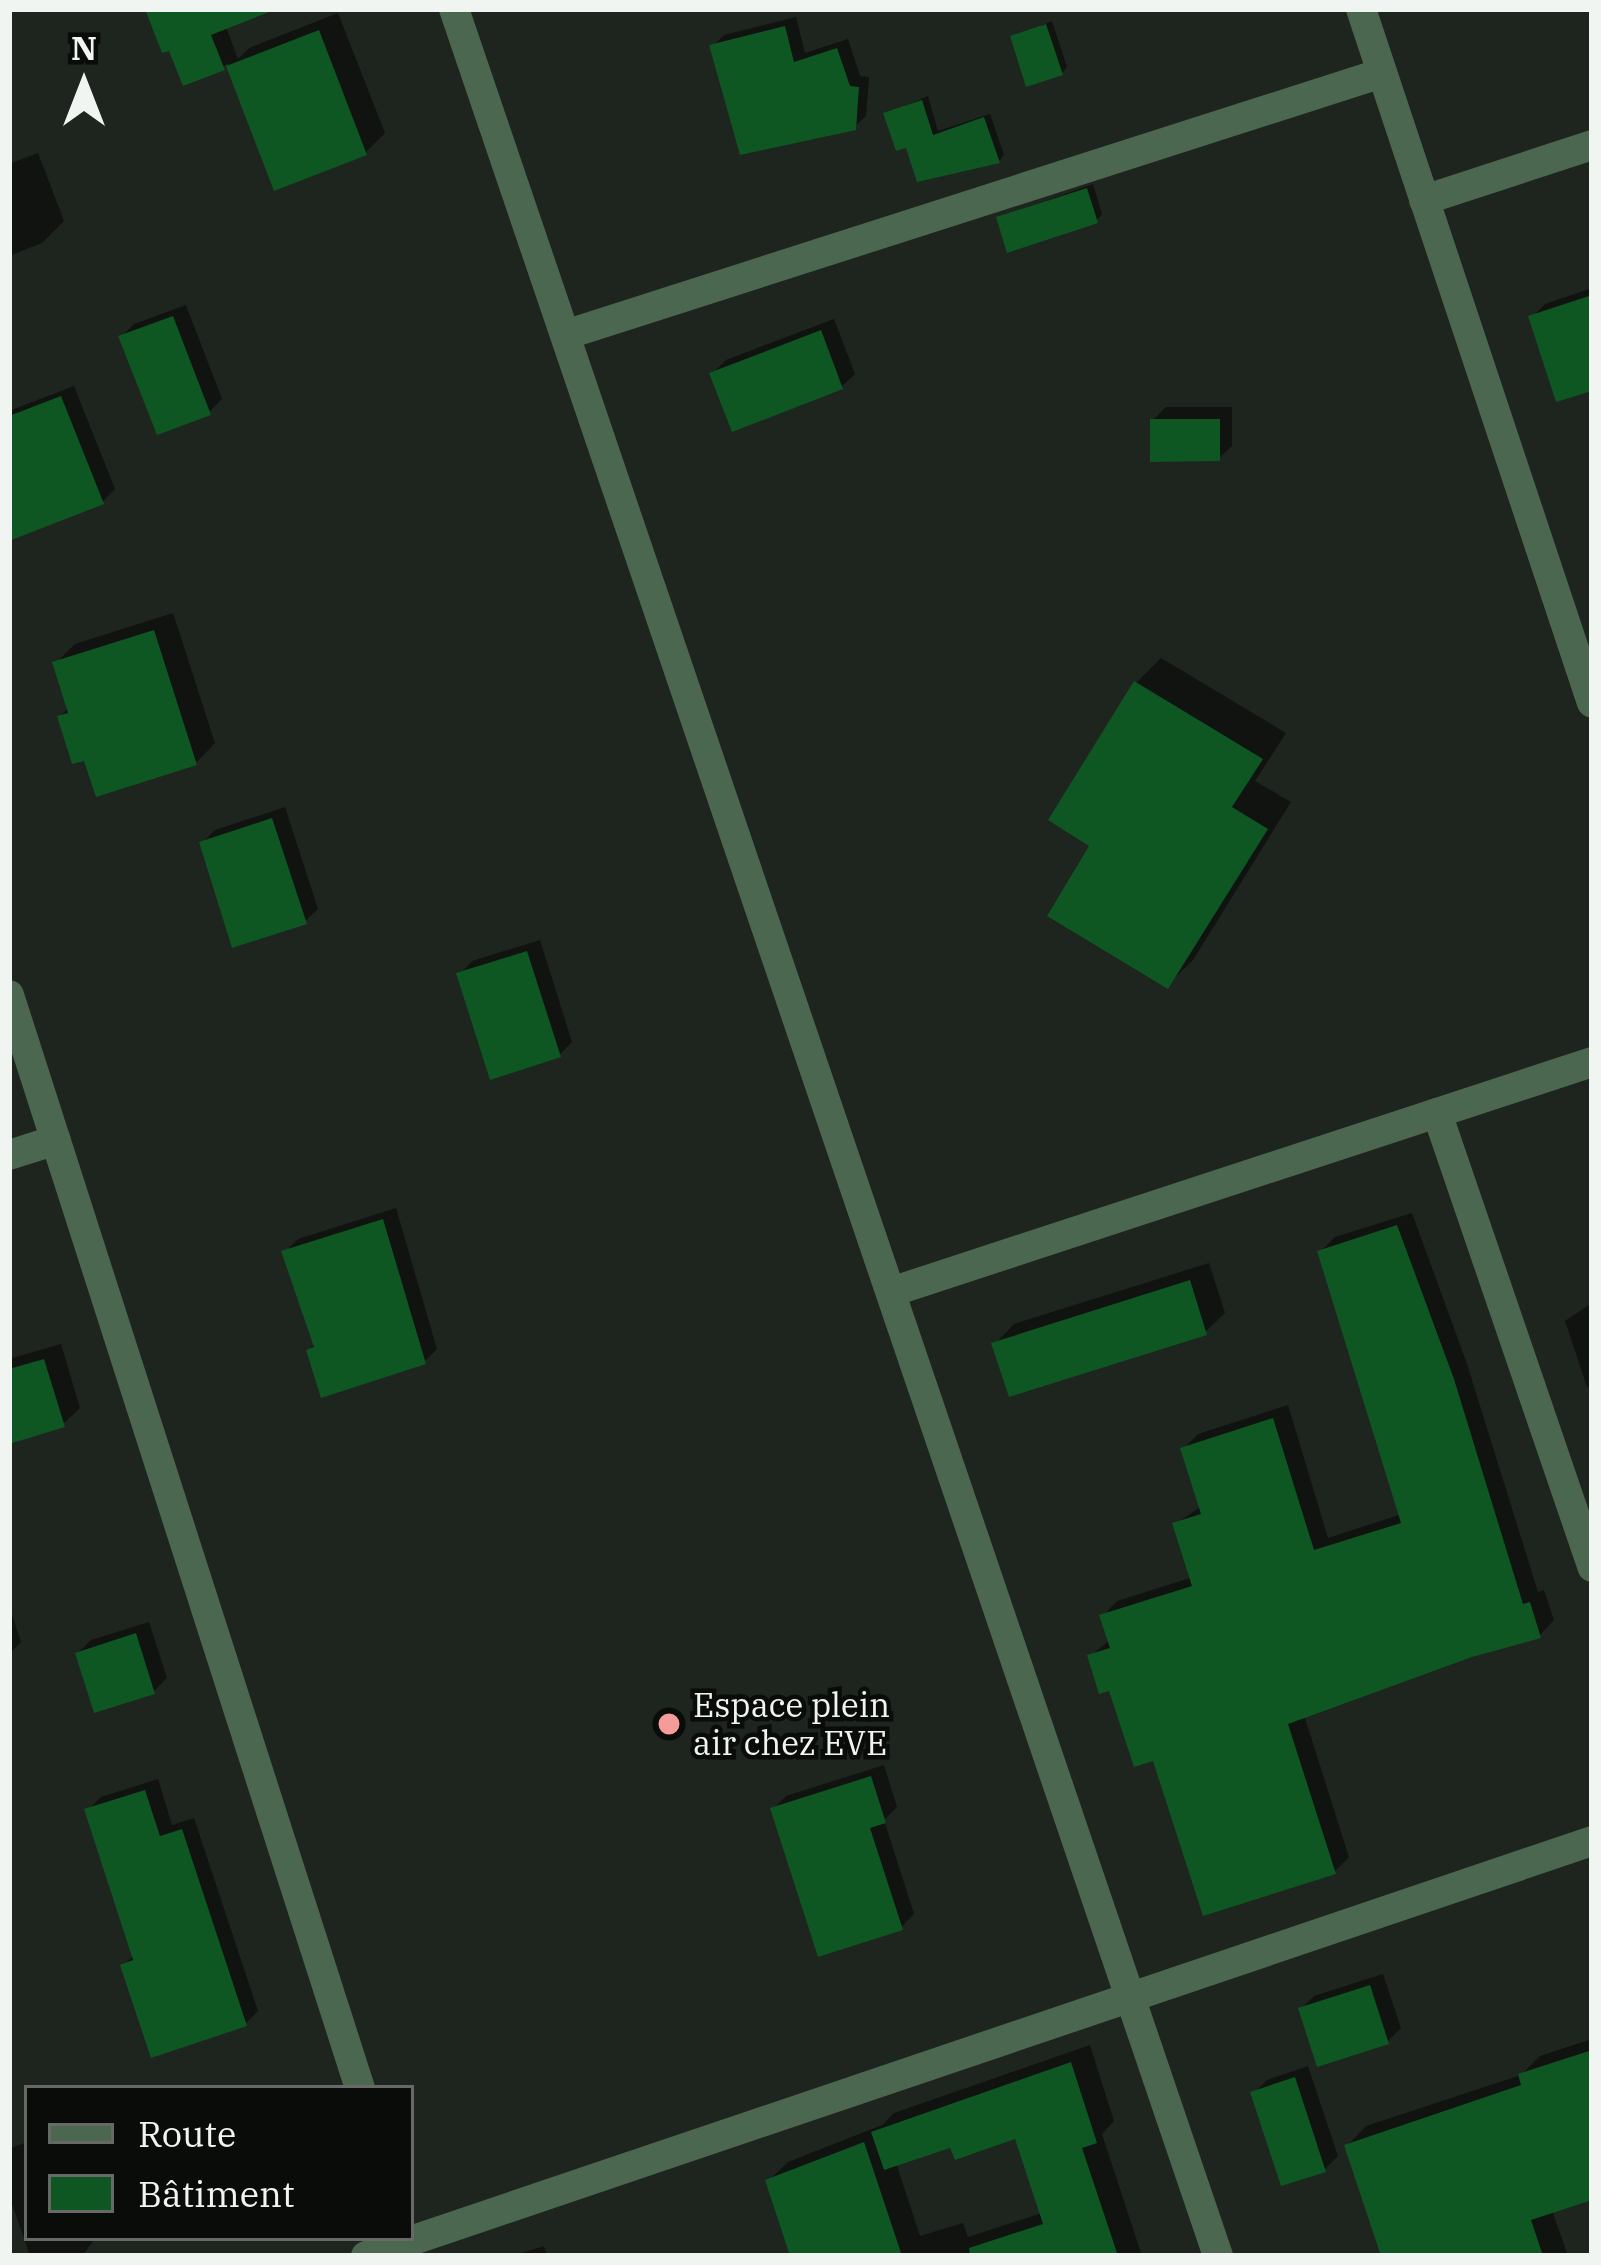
<!DOCTYPE html>
<meta charset="utf-8">
<style>
body{margin:0}
#map{position:relative;width:1601px;height:2265px;overflow:hidden;background:#1e241e;font-family:"IBM Plex Serif",serif}
div>[style]{position:absolute}
[style*='--x']{left:calc(var(--x)*1px);top:calc(var(--y)*1px);width:calc(var(--w)*1px);rotate:calc(var(--a)*1deg)}
.shadow>*{inset:0;background:#0007}
.building>*{inset:0;background:#0e5723}
.minor>*{height:30px;margin:-15px;padding:0 15px;transform-origin:15px;border-radius:15px;background:#4c6750}
.dots>*{width:33px;height:33px;translate:-50% -50%;box-sizing:border-box;border:6px solid #0a0c0a;border-radius:50%}
span{translate:-50% -50%;white-space:nowrap;text-align:center;line-height:1.15;-webkit-text-stroke:9px #0a0c0a;paint-order:stroke}
.poi-label{font-size:33px;color:#f1f5f1}
.left{translate:0 -50%;text-align:left}
.frame{position:absolute;inset:0;border:12px solid #f1f5f1;pointer-events:none}
.legend{position:absolute;left:24px;top:2085px;width:390px;height:156px;box-sizing:border-box;background:#0a0c0a;border:3px solid #666966;margin:0;padding:15px 21px;list-style:none;font-size:36px;color:#f1f5f1}
.legend li{display:flex;align-items:center;gap:24px;height:60px}
.legend b{width:60px;border:3px solid #666966}
.north{position:absolute;left:24px;top:24px;width:120px;height:120px;-webkit-text-stroke:9px #0a0c0a;paint-order:stroke;rotate:0deg;font-size:33px;font-weight:700;line-height:48px;text-align:center;color:#f1f5f1}
.north::after{content:'';display:block;margin:auto;width:42px;height:54px;background:#f1f5f1;clip-path:polygon(50% 0,100% 100%,50% 72%,0 100%)}
</style>
<div id="map">
<div class="shadow">
<i style="clip-path:polygon(149px 9px,219px 9px,238px 59px,249px 48px,338px 13px,385px 133px,365px 153px,276px 187px,228px 63px,223px 67px)"></i>
<i style="clip-path:polygon(796px 17px,805px 53px,848px 39px,860px 76px,869px 77px,866px 116px,854px 127px,713px 46px,724px 35px)"></i>
<i style="clip-path:polygon(1052px 21px,1067px 67px,1062px 73px,1014px 37px)"></i>
<i style="clip-path:polygon(928px 96px,938px 131px,990px 114px,1004px 155px,999px 161px,908px 144px,887px 114px)"></i>
<i style="clip-path:polygon(38px 153px,64px 221px,42px 243px,9px 256px,9px 164px)"></i>
<i style="clip-path:polygon(1093px 184px,1102px 214px,1097px 220px,999px 218px)"></i>
<i style="clip-path:polygon(1592px 288px,1592px 387px,1532px 317px,1545px 304px)"></i>
<i style="clip-path:polygon(186px 305px,222px 399px,209px 412px,121px 337px,134px 324px)"></i>
<i style="clip-path:polygon(834px 319px,855px 374px,842px 386px,713px 373px,726px 360px)"></i>
<i style="clip-path:polygon(74px 386px,115px 489px,102px 502px,9px 513px,9px 411px)"></i>
<i style="clip-path:polygon(1166px 407px,1232px 407px,1232px 446px,1219px 458px,1153px 420px)"></i>
<i style="clip-path:polygon(173px 613px,215px 743px,196px 763px,85px 757px,60px 717px,69px 707px,56px 663px,75px 644px)"></i>
<i style="clip-path:polygon(1161px 658px,1286px 733px,1255px 781px,1291px 802px,1193px 960px,1167px 985px,1094px 845px,1136px 683px)"></i>
<i style="clip-path:polygon(285px 807px,318px 909px,305px 921px,202px 843px,215px 830px)"></i>
<i style="clip-path:polygon(540px 940px,572px 1042px,559px 1055px,460px 974px,472px 961px)"></i>
<i style="clip-path:polygon(396px 1208px,437px 1349px,424px 1362px,309px 1350px,316px 1344px,285px 1252px,298px 1239px)"></i>
<i style="clip-path:polygon(1412px 1213px,1467px 1364px,1538px 1592px,1544px 1590px,1554px 1620px,1540px 1635px,1471px 1654px,1304px 1715px,1349px 1857px,1335px 1871px,1155px 1757px,1090px 1656px,1110px 1640px,1103px 1616px,1117px 1601px,1193px 1577px,1175px 1524px,1202px 1506px,1184px 1448px,1198px 1434px,1288px 1405px,1328px 1538px,1402px 1514px,1320px 1252px,1335px 1237px)"></i>
<i style="clip-path:polygon(1209px 1263px,1225px 1313px,1205px 1332px,995px 1344px,1014px 1324px)"></i>
<i style="clip-path:polygon(1592px 1303px,1592px 1385px,1587px 1387px,1565px 1321px)"></i>
<i style="clip-path:polygon(61px 1344px,80px 1408px,63px 1424px,9px 1441px,9px 1359px)"></i>
<i style="clip-path:polygon(9px 1606px,21px 1642px,9px 1654px)"></i>
<i style="clip-path:polygon(149px 1622px,167px 1678px,154px 1691px,78px 1653px,91px 1640px)"></i>
<i style="clip-path:polygon(884px 1765px,897px 1807px,884px 1820px,914px 1914px,901px 1927px,773px 1809px,786px 1796px)"></i>
<i style="clip-path:polygon(158px 1779px,172px 1825px,194px 1818px,258px 2011px,245px 2024px,124px 1965px,134px 1955px,88px 1810px,101px 1797px)"></i>
<i style="clip-path:polygon(1383px 1974px,1401px 2028px,1388px 2041px,1301px 2009px,1314px 1996px)"></i>
<i style="clip-path:polygon(1592px 2039px,1592px 2197px,1552px 2210px,1568px 2256px,1384px 2256px,1347px 2146px,1366px 2126px,1521px 2075px,1540px 2056px)"></i>
<i style="clip-path:polygon(evenodd,1090px 2045px,1114px 2121px,1102px 2134px,1142px 2256px,793px 2256px,768px 2181px,788px 2162px,882px 2125px,894px 2113px,1090px 2045px,1017px 2136px,1042px 2213px,968px 2237px,963px 2223px,920px 2236px,896px 2163px,952px 2144px,1017px 2136px)"></i>
<i style="clip-path:polygon(1308px 2066px,1338px 2156px,1325px 2169px,1254px 2093px,1267px 2080px)"></i>
<i style="clip-path:polygon(27px 2142px,27px 2238px,95px 2238px,84px 2254px,30px 2256px,9px 2195px,9px 2149px)"></i>
<i style="clip-path:polygon(544px 2246px,547px 2256px,512px 2256px)"></i>
</div>
<div class="building">
<i style="clip-path:polygon(145px 9px,269px 9px,269px 12px,211px 35px,225px 70px,183px 86px,169px 51px,162px 53px)"></i>
<i style="clip-path:polygon(1046px 24px,1063px 75px,1026px 87px,1010px 36px)"></i>
<i style="clip-path:polygon(785px 26px,794px 62px,837px 48px,850px 86px,859px 87px,856px 130px,740px 155px,709px 45px)"></i>
<i style="clip-path:polygon(319px 30px,367px 155px,274px 191px,226px 66px)"></i>
<i style="clip-path:polygon(922px 100px,933px 135px,984px 117px,1000px 163px,917px 182px,906px 148px,896px 151px,883px 113px)"></i>
<i style="clip-path:polygon(1087px 188px,1098px 223px,1007px 253px,996px 217px)"></i>
<i style="clip-path:polygon(1592px 295px,1592px 391px,1556px 402px,1528px 316px)"></i>
<i style="clip-path:polygon(173px 316px,211px 415px,157px 435px,118px 336px)"></i>
<i style="clip-path:polygon(821px 330px,843px 389px,732px 432px,709px 373px)"></i>
<i style="clip-path:polygon(61px 396px,104px 504px,9px 541px,9px 416px)"></i>
<i style="clip-path:polygon(1150px 419px,1220px 419px,1220px 461px,1150px 462px)"></i>
<i style="clip-path:polygon(154px 630px,197px 765px,96px 797px,84px 761px,72px 764px,57px 716px,68px 713px,52px 662px)"></i>
<i style="clip-path:polygon(1134px 681px,1263px 759px,1232px 807px,1268px 829px,1168px 989px,1047px 916px,1089px 846px,1048px 820px)"></i>
<i style="clip-path:polygon(272px 818px,307px 924px,232px 948px,199px 842px)"></i>
<i style="clip-path:polygon(527px 951px,561px 1057px,490px 1080px,456px 973px)"></i>
<i style="clip-path:polygon(383px 1219px,426px 1364px,321px 1398px,306px 1350px,314px 1347px,281px 1251px)"></i>
<i style="clip-path:polygon(1397px 1225px,1454px 1379px,1523px 1604px,1530px 1602px,1541px 1638px,1472px 1657px,1288px 1724px,1336px 1874px,1203px 1916px,1153px 1761px,1134px 1767px,1109px 1691px,1099px 1694px,1087px 1655px,1110px 1648px,1099px 1615px,1192px 1586px,1172px 1523px,1201px 1514px,1180px 1448px,1273px 1418px,1314px 1550px,1401px 1523px,1317px 1251px)"></i>
<i style="clip-path:polygon(1190px 1280px,1207px 1335px,1009px 1397px,991px 1343px)"></i>
<i style="clip-path:polygon(44px 1359px,65px 1427px,9px 1444px,9px 1369px)"></i>
<i style="clip-path:polygon(136px 1633px,155px 1694px,94px 1713px,75px 1653px)"></i>
<i style="clip-path:polygon(871px 1776px,886px 1823px,870px 1828px,903px 1930px,818px 1957px,770px 1808px)"></i>
<i style="clip-path:polygon(145px 1790px,160px 1836px,182px 1829px,247px 2026px,151px 2058px,120px 1965px,133px 1960px,84px 1809px)"></i>
<i style="clip-path:polygon(1370px 1985px,1389px 2044px,1317px 2067px,1298px 2008px)"></i>
<i style="clip-path:polygon(1592px 2050px,1592px 2200px,1531px 2220px,1543px 2256px,1381px 2256px,1344px 2145px,1521px 2085px,1518px 2074px)"></i>
<i style="clip-path:polygon(1071px 2062px,1097px 2143px,1082px 2148px,1118px 2256px,970px 2256px,969px 2248px,1043px 2224px,1015px 2139px,955px 2160px,950px 2148px,884px 2170px,871px 2132px)"></i>
<i style="clip-path:polygon(1295px 2077px,1326px 2172px,1281px 2186px,1250px 2092px)"></i>
<i style="clip-path:polygon(864px 2142px,902px 2256px,790px 2256px,765px 2180px)"></i>
</div>
<div class="minor">
<i style="--x:454;--y:9;--w:2373;--a:71.22"></i>
<i style="--x:1361;--y:9;--w:731;--a:71.59"></i>
<i style="--x:1424;--y:200;--w:177;--a:-18.1"></i>
<i style="--x:565;--y:335;--w:858;--a:-17.78"></i>
<i style="--x:9;--y:995;--w:1148;--a:72.2"></i>
<i style="--x:1437;--y:1113;--w:480;--a:71.1"></i>
<i style="--x:9;--y:1155;--w:49;--a:-17.7"></i>
<i style="--x:891;--y:1292;--w:738;--a:-18.16"></i>
<i style="--x:366;--y:2256;--w:1294;--a:-18.7"></i>
</div>
<div class="dots">
<i style="left:669px;top:1724px;background:#f59b9a"></i>
</div>
<div class="poi-label">
<span class="left" style="left:693px;top:1724px">Espace plein<br>air chez EVE</span>
</div>
<div class="frame"></div>
<ul class="legend">
<li><b style="height:15px;background:#4c6750"></b>Route</li>
<li><b style="height:33px;background:#0e5723"></b>Bâtiment</li>
</ul>
<div class="north">N</div>
</div>
